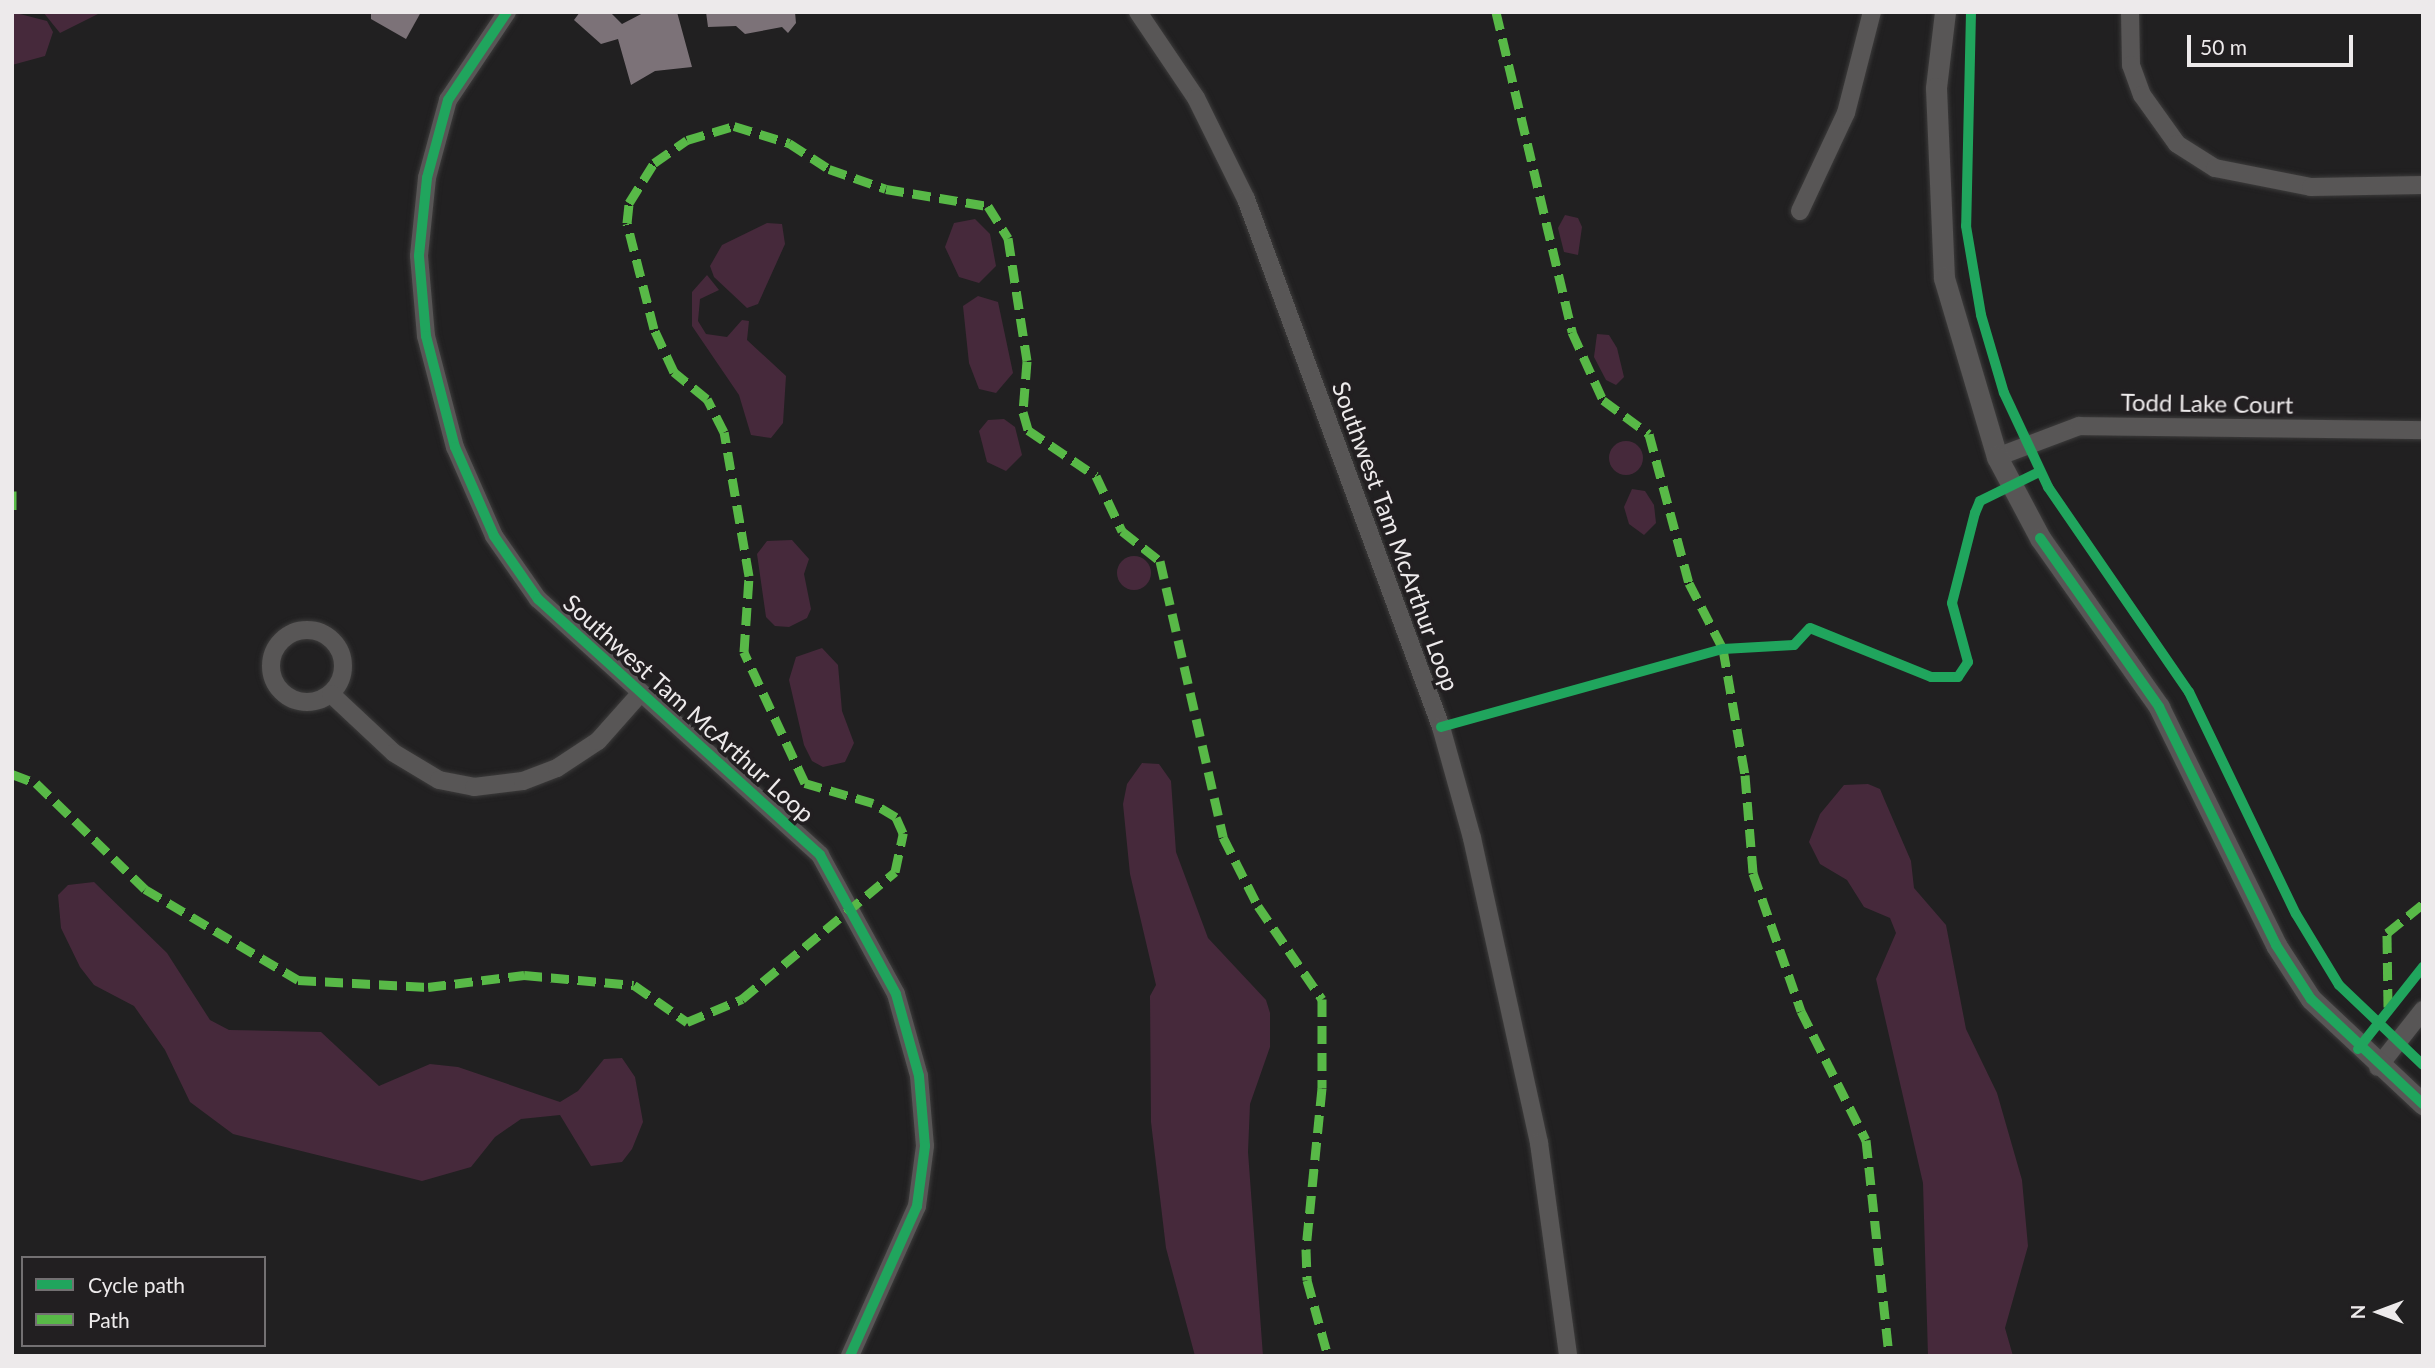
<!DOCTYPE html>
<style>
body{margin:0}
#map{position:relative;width:2435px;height:1368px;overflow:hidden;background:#212021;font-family:Lato,sans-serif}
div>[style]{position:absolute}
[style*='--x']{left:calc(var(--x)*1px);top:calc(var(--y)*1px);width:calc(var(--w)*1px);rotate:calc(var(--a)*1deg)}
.green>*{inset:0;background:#46293b}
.round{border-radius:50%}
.building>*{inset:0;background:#7c7278}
.roads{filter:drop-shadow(0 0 2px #3c3b3b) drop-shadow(0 0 2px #3c3b3b)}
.minor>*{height:18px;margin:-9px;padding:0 9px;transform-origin:9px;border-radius:9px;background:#585656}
.minor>.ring{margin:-9px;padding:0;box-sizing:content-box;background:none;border:18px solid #585656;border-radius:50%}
.tertiary>*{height:21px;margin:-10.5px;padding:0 10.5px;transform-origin:10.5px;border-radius:10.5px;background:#585656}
.quiet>*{height:9px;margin-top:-4.5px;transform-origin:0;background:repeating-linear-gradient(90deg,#58b947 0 18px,transparent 0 27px)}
.cycleway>*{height:10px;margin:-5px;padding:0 5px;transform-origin:5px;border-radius:5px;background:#20a55d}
span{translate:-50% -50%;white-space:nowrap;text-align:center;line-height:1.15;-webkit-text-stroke:7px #221f21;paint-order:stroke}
.street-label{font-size:24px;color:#edeaeb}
.frame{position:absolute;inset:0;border:14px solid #edeaeb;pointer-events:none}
.legend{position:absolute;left:21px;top:1256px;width:245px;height:91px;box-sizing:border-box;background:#221f21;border:2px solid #737072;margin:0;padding:9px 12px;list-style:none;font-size:21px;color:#edeaeb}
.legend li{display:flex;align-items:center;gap:14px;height:35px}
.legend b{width:35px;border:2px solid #737072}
.north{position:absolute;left:2344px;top:1277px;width:70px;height:70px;-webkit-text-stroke:5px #221f21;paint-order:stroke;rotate:270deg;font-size:19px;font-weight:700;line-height:28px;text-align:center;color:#edeaeb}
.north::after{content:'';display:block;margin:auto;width:24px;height:32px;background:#edeaeb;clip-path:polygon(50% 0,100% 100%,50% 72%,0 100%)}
.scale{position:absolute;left:2187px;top:35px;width:166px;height:32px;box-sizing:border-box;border:4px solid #edeaeb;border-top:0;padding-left:9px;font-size:21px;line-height:24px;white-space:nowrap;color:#edeaeb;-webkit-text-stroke:5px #221f21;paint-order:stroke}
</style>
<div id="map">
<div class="green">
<i style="clip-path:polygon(12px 12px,47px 21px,53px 32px,45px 56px,12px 65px)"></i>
<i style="clip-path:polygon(43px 12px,102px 12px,60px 33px)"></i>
<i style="clip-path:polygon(1565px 215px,1578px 218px,1582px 227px,1578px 255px,1564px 252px,1558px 228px)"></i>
<i style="clip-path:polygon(975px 219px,990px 234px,996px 266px,979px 283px,959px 277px,945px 247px,954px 223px)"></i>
<i style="clip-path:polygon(767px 223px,782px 224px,785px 244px,758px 304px,747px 308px,714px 277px,710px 266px,722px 245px)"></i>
<i style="clip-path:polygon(707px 275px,719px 290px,700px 299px,698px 321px,706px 334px,727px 337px,742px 320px,749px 321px,747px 340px,786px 376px,783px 423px,771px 438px,751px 435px,739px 395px,692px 326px,692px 292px)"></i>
<i style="clip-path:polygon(978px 296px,998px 302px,1013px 373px,996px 393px,979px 389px,969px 363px,963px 306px)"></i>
<i style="clip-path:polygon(1597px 334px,1609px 335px,1617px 348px,1624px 377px,1616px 385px,1606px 380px,1594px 357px)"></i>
<i style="clip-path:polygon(1004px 419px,1015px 427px,1022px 455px,1006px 471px,987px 462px,979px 431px,988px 420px)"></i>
<i class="round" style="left:1609px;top:441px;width:34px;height:34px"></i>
<i style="clip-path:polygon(1632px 489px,1645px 491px,1654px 505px,1656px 523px,1644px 535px,1629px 524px,1624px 507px)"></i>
<i style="clip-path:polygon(792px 540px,809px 559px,804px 574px,811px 609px,807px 618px,789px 627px,775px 626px,766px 617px,757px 554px,767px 541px)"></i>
<i class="round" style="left:1117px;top:556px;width:34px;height:34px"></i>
<i style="clip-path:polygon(822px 648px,838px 665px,842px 711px,854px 743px,845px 762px,823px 767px,812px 761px,804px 745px,789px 680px,796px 657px)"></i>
<i style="clip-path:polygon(1142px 763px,1159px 764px,1171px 781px,1176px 852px,1208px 938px,1266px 1000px,1270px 1013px,1270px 1047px,1250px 1104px,1248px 1152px,1263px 1356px,1195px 1356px,1166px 1248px,1151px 1122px,1150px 996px,1156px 985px,1130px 874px,1123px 804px,1127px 784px)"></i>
<i style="clip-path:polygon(1868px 784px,1880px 789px,1885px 801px,1911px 861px,1914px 888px,1946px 925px,1966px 1029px,1997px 1093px,2022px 1180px,2028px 1246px,2005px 1328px,2013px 1356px,1928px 1356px,1923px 1183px,1876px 979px,1896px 933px,1890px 918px,1864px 907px,1847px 880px,1820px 864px,1809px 842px,1820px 814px,1844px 785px)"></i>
<i style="clip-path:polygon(94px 882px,167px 953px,210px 1020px,229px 1030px,321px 1032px,379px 1086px,430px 1064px,458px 1067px,560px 1102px,578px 1091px,604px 1059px,622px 1058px,635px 1077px,643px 1122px,632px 1149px,622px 1162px,591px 1166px,560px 1115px,521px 1119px,495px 1137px,471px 1167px,422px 1181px,233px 1134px,190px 1102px,165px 1050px,134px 1006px,94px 985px,80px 967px,61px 928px,58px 895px,68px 885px)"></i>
</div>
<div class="building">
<i style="clip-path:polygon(371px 12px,421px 12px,406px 39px,371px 19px)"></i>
<i style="clip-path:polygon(580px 12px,610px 12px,622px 24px,645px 12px,677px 12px,692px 67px,655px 71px,631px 85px,618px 39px,601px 44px,574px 20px)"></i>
<i style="clip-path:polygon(706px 12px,795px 12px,796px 23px,788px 33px,782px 27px,745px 34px,736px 26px,708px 27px)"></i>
</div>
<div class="roads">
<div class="minor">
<i style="--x:507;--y:12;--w:106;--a:123.8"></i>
<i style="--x:448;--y:100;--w:81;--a:105.1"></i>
<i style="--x:427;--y:178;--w:78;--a:95.9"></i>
<i style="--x:419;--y:256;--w:80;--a:85"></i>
<i style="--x:426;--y:336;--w:115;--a:75.4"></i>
<i style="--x:455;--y:447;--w:97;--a:66.3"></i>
<i style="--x:494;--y:536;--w:77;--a:55.1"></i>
<i style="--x:538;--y:599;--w:381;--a:42.2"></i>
<i style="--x:820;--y:855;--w:158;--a:61.3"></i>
<i style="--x:896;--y:994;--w:85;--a:74.3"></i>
<i style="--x:919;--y:1076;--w:70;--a:85.1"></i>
<i style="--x:925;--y:1146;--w:61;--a:97.6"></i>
<i style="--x:917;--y:1206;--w:164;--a:114.1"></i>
<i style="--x:1138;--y:12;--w:104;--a:56"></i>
<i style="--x:1196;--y:98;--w:113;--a:63.7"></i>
<i style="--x:1246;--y:199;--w:563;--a:69.73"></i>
<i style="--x:1441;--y:727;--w:115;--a:74.4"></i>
<i style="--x:1472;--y:838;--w:312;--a:77.6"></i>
<i style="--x:1539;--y:1143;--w:215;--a:82.2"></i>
<i style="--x:2130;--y:12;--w:53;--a:88.9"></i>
<i style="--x:2131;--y:65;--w:32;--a:70"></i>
<i style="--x:2142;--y:95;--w:60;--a:54.5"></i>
<i style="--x:2177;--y:144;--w:45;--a:32.3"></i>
<i style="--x:2215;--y:168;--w:98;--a:11.2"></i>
<i style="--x:2311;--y:187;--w:112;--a:-1"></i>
<i style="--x:1800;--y:211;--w:108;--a:-64.9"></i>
<i style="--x:1846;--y:113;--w:104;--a:-75.6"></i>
<i style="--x:1997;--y:457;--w:88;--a:-20.7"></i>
<i style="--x:2079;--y:426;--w:344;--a:0.7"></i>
<i class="ring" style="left:271px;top:630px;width:54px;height:54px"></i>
<i style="--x:331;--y:694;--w:86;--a:43.1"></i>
<i style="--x:394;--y:753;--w:52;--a:31"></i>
<i style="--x:439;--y:780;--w:36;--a:11"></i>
<i style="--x:474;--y:787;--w:49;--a:-7"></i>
<i style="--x:523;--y:781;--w:36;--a:-21"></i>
<i style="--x:557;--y:768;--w:49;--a:-33.4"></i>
<i style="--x:598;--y:741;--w:60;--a:-48.4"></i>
<i style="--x:2378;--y:1067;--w:73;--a:-51.7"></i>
</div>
<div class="tertiary">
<i style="--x:1945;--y:12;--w:77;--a:96.8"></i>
<i style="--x:1936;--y:88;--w:190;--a:87.6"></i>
<i style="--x:1944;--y:278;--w:187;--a:73.5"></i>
<i style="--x:1997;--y:457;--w:92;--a:62"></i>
<i style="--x:2040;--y:538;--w:207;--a:54.8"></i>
<i style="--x:2159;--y:707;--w:265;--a:63.8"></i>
<i style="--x:2276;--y:945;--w:64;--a:57.1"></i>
<i style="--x:2311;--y:999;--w:154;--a:43.2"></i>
</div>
</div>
<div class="quiet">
<i style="--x:1496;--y:12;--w:329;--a:76.6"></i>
<i style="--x:1572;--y:332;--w:75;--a:65.5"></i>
<i style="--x:1603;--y:400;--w:57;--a:36.5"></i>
<i style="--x:1649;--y:434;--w:154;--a:75"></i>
<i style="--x:1689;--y:583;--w:74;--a:62.7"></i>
<i style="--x:1723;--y:649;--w:128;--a:80.1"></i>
<i style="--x:1745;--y:775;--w:98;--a:85.3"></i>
<i style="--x:1753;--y:873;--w:146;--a:70.8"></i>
<i style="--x:1801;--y:1011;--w:144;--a:63.3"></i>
<i style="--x:1866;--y:1140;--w:217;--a:83.9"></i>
<i style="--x:12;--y:491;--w:25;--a:90"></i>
<i style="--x:12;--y:774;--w:26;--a:21"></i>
<i style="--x:36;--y:783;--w:152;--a:44.2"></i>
<i style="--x:145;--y:889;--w:178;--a:30.7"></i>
<i style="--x:298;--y:980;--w:130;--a:3.1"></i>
<i style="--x:428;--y:987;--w:97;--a:-7.1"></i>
<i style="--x:524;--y:975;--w:110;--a:5.2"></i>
<i style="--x:634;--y:985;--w:65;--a:34.9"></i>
<i style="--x:687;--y:1022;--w:60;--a:-22.7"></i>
<i style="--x:742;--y:999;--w:199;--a:-39.7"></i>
<i style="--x:895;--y:872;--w:40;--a:-78"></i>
<i style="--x:903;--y:833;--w:17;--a:-114"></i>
<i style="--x:896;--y:817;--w:27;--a:-149"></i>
<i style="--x:873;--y:803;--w:71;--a:-163.6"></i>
<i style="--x:805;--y:783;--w:145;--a:-115"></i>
<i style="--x:744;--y:652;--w:76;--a:-86.2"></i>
<i style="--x:749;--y:576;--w:146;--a:-99.8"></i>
<i style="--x:724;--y:432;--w:37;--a:-117"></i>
<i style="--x:707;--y:399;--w:43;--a:-140.7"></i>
<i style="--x:674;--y:372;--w:47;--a:-114.9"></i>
<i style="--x:654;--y:329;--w:109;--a:-104.3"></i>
<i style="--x:627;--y:223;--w:20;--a:-84"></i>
<i style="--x:629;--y:203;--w:47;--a:-58"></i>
<i style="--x:654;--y:163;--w:40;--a:-34.9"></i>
<i style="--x:687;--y:140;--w:49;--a:-16.6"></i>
<i style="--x:734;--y:126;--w:58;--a:17.2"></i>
<i style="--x:789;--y:143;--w:48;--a:33"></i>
<i style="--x:829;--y:169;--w:60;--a:19.3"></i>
<i style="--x:886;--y:189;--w:103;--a:9.5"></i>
<i style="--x:988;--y:206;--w:38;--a:58"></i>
<i style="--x:1008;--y:238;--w:124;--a:81.2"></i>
<i style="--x:1027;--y:361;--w:51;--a:94.5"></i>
<i style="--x:1023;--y:412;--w:19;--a:74"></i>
<i style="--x:1028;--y:430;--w:82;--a:34.1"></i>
<i style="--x:1096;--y:476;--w:61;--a:64.7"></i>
<i style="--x:1122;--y:531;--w:48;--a:38.3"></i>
<i style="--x:1160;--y:561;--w:283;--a:77.1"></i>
<i style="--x:1223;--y:837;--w:77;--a:63.1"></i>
<i style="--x:1258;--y:906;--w:113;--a:55.5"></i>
<i style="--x:1322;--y:999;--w:89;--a:90"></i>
<i style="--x:1322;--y:1088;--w:162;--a:95.7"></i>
<i style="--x:1306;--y:1249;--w:31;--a:88"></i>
<i style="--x:1307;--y:1280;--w:79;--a:74.6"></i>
<i style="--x:2388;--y:1007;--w:74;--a:-90.8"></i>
<i style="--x:2387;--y:933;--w:46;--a:-38.9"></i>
</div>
<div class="cycleway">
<i style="--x:507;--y:12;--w:106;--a:123.8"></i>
<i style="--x:448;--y:100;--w:81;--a:105.1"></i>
<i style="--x:427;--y:178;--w:78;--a:95.9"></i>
<i style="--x:419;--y:256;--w:80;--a:85"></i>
<i style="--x:426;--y:336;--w:115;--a:75.4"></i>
<i style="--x:455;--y:447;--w:97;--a:66.3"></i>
<i style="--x:494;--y:536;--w:77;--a:55.1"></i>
<i style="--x:538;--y:599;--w:381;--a:42.2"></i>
<i style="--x:820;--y:855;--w:158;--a:61.3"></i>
<i style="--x:896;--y:994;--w:85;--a:74.3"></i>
<i style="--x:919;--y:1076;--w:70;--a:85.1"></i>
<i style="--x:925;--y:1146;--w:61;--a:97.6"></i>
<i style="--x:917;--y:1206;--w:164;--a:114.1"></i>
<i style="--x:1971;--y:12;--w:214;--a:91.3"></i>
<i style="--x:1966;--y:226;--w:90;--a:80.4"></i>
<i style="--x:1981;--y:315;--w:81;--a:73.6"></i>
<i style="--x:2004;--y:393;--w:104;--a:64.9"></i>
<i style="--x:2048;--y:487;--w:249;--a:55.5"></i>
<i style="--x:2189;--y:692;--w:246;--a:64.3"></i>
<i style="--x:2296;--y:914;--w:83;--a:58.8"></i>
<i style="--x:2339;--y:985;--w:116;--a:43.6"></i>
<i style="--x:2040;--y:538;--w:207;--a:54.8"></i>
<i style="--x:2159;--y:707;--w:265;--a:63.8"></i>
<i style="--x:2276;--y:945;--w:64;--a:57.1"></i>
<i style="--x:2311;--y:999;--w:154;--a:43.2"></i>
<i style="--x:1441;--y:727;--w:293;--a:-15.5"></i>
<i style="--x:1723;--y:649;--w:71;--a:-3.2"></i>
<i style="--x:1794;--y:645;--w:23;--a:-47"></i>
<i style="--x:1810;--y:628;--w:131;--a:22"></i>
<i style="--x:1931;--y:677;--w:27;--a:0"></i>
<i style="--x:1958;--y:677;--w:18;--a:-56"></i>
<i style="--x:1968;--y:662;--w:61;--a:-105.2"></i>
<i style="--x:1952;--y:603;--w:93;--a:-75.7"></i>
<i style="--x:1975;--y:513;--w:13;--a:-67"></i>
<i style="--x:1980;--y:501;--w:66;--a:-26.2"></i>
<i style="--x:2358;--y:1049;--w:105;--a:-51.6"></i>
</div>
<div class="street-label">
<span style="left:2207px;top:403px;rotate:1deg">Todd Lake Court</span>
<span style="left:1396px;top:536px;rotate:70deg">Southwest Tam McArthur Loop</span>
<span style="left:689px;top:708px;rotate:42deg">Southwest Tam McArthur Loop</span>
</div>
<div class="frame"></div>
<ul class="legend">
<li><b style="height:9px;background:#20a55d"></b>Cycle path</li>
<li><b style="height:9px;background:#58b947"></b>Path</li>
</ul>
<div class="north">N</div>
<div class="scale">50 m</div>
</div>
